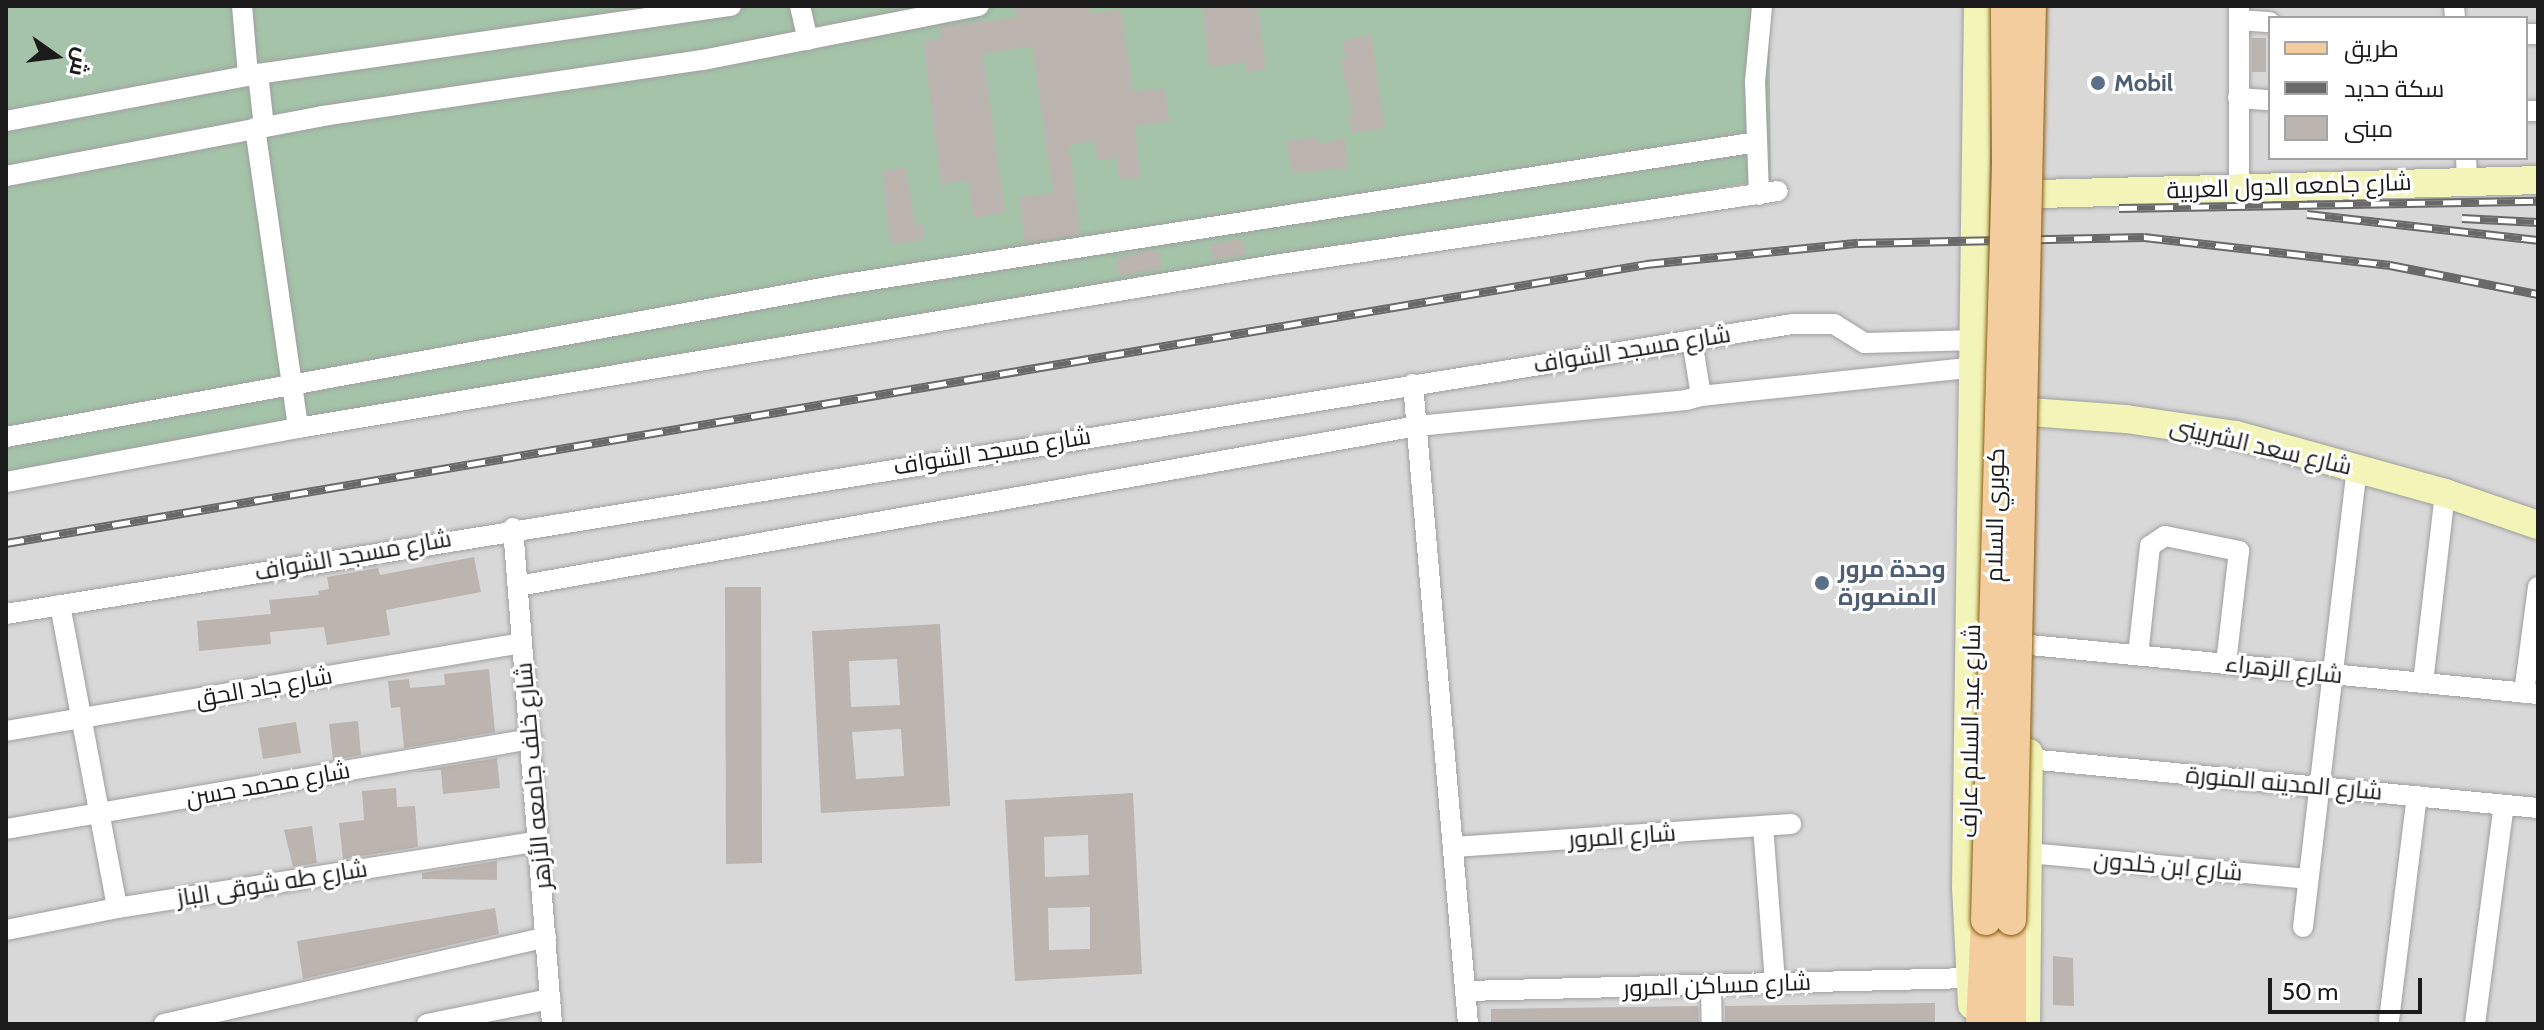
<!DOCTYPE html>
<meta charset="utf-8">
<style>
body{margin:0}
#map{position:relative;width:2544px;height:1030px;overflow:hidden;background:#ece8e1;font-family:Cabin,Cairo,sans-serif}
div>[style]{position:absolute}
[style*='--x']{left:calc(var(--x)*1px);top:calc(var(--y)*1px);width:calc(var(--w)*1px);rotate:calc(var(--a)*1deg)}
.residential>*{inset:0;background:#d9d8d8}
.cemetery>*{inset:0;background:#a4c3a8}
.building>*{inset:0;background:#bcb4ae}
.roads{filter:drop-shadow(0 0 2px #9f9f9f) drop-shadow(0 0 2px #9f9f9f)}
.minor>*{height:20px;margin:-10px;padding:0 10px;transform-origin:10px;border-radius:10px;background:#fff}
.secondary>*{height:28px;margin:-14px;padding:0 14px;transform-origin:14px;border-radius:14px;background:#f2f4b8}
.primary>*{height:30px;margin:-15px;padding:0 15px;transform-origin:15px;border-radius:15px;background:#f4cd9e}
.rail>*{height:9px;margin-top:-4.5px;transform-origin:0;background:repeating-linear-gradient(90deg,#fff 0 18px,#696969 0 36px);box-sizing:border-box;border-block:2px solid #696969}
.bridges{filter:drop-shadow(0 0 2px #875b0b) drop-shadow(0 0 2px #875b0b)}
.primary-bridge>*{height:30px;margin:-15px;padding:0 15px;transform-origin:15px;border-radius:15px;background:#f4cd9e}
.dots>*{width:22px;height:22px;translate:-50% -50%;box-sizing:border-box;border:4px solid #fff;border-radius:50%}
span{translate:-50% -50%;white-space:nowrap;text-align:center;line-height:1.15;-webkit-text-stroke:6px #fff;paint-order:stroke}
.service-label{font-size:24px;color:#4e5e75;font-weight:700}
.left{translate:0 -50%;text-align:left}
.street-label{font-size:24px;color:#1b1b1b}
.frame{position:absolute;inset:0;border:8px solid #1b1b1b;pointer-events:none}
.legend{position:absolute;left:2268px;top:16px;width:260px;height:144px;box-sizing:border-box;background:#fff;border:2px solid #a4a4a4;margin:0;padding:10px 14px;list-style:none;font-size:24px;color:#1b1b1b}
.legend li{display:flex;align-items:center;gap:16px;height:40px}
.legend b{width:40px;border:2px solid #a4a4a4}
.north{position:absolute;left:16px;top:16px;width:80px;height:80px;-webkit-text-stroke:6px #fff;paint-order:stroke;rotate:104deg;font-size:22px;font-weight:700;line-height:32px;text-align:center;color:#1b1b1b}
.north::after{content:'';display:block;margin:auto;width:28px;height:36px;background:#1b1b1b;clip-path:polygon(50% 0,100% 100%,50% 72%,0 100%)}
.scale{position:absolute;left:2268px;top:978px;width:154px;height:36px;box-sizing:border-box;border:4px solid #1b1b1b;border-top:0;padding-left:10px;font-size:24px;line-height:28px;white-space:nowrap;color:#1b1b1b;-webkit-text-stroke:6px #fff;paint-order:stroke}
</style>
<div id="map">
<div class="residential">
<i style="clip-path:polygon(evenodd,6px 6px,2538px 6px,2538px 1024px,6px 1024px,6px 6px,2270px 18px,2526px 18px,2526px 158px,2270px 158px,2270px 18px)"></i>
</div>
<div class="cemetery">
<i style="clip-path:polygon(6px 6px,1769px 6px,1771px 179px,6px 488px)"></i>
</div>
<div class="building">
<i style="clip-path:polygon(1014px 6px,1090px 6px,1091px 14px,1121px 9px,1133px 92px,1164px 88px,1169px 121px,1135px 126px,1140px 178px,1119px 180px,1117px 158px,1097px 160px,1093px 141px,1069px 145px,1081px 234px,1025px 243px,1019px 197px,1053px 193px,1032px 46px,983px 54px,1005px 212px,973px 218px,968px 180px,941px 184px,923px 41px,940px 39px,939px 27px,1017px 17px)"></i>
<i style="clip-path:polygon(1202px 6px,1257px 6px,1266px 69px,1246px 73px,1245px 62px,1209px 67px)"></i>
<i style="clip-path:polygon(1371px 34px,1385px 128px,1351px 133px,1348px 114px,1353px 113px,1340px 59px,1346px 58px,1342px 40px)"></i>
<i style="clip-path:polygon(2252px 38px,2266px 38px,2266px 72px,2252px 72px)"></i>
<i style="clip-path:polygon(1318px 137px,1319px 145px,1345px 137px,1347px 168px,1292px 173px,1286px 141px)"></i>
<i style="clip-path:polygon(906px 167px,915px 225px,923px 224px,924px 240px,890px 244px,882px 171px)"></i>
<i style="clip-path:polygon(1242px 239px,1245px 255px,1212px 260px,1210px 244px)"></i>
<i style="clip-path:polygon(1151px 250px,1159px 251px,1162px 268px,1119px 276px,1116px 259px)"></i>
<i style="clip-path:polygon(474px 557px,481px 592px,386px 610px,390px 635px,327px 645px,324px 627px,270px 632px,271px 644px,199px 651px,197px 621px,271px 614px,269px 600px,319px 595px,318px 591px,329px 589px,327px 577px,378px 568px,380px 575px)"></i>
<i style="clip-path:polygon(725px 587px,761px 587px,762px 863px,726px 864px)"></i>
<i style="clip-path:polygon(evenodd,940px 624px,950px 806px,821px 813px,812px 631px,940px 624px,897px 659px,900px 705px,851px 707px,849px 661px,897px 659px,940px 624px,901px 729px,904px 776px,856px 779px,852px 732px,901px 729px)"></i>
<i style="clip-path:polygon(489px 669px,495px 732px,404px 748px,400px 707px,391px 708px,388px 681px,409px 679px,410px 688px,445px 685px,444px 674px)"></i>
<i style="clip-path:polygon(358px 721px,361px 755px,333px 760px,329px 724px)"></i>
<i style="clip-path:polygon(296px 722px,301px 753px,263px 759px,258px 728px)"></i>
<i style="clip-path:polygon(497px 758px,500px 788px,443px 794px,441px 770px,413px 772px)"></i>
<i style="clip-path:polygon(396px 788px,397px 807px,415px 806px,418px 847px,343px 859px,339px 823px,364px 820px,362px 791px)"></i>
<i style="clip-path:polygon(evenodd,1133px 793px,1142px 974px,1015px 981px,1005px 800px,1133px 793px,1088px 835px,1089px 875px,1045px 877px,1044px 837px,1088px 835px,1133px 793px,1090px 907px,1090px 949px,1049px 950px,1048px 908px,1090px 907px)"></i>
<i style="clip-path:polygon(312px 826px,317px 863px,293px 867px,284px 830px)"></i>
<i style="clip-path:polygon(497px 861px,497px 880px,422px 879px,422px 873px)"></i>
<i style="clip-path:polygon(495px 908px,499px 934px,303px 979px,297px 941px)"></i>
<i style="clip-path:polygon(2053px 956px,2073px 958px,2074px 1006px,2053px 1005px)"></i>
<i style="clip-path:polygon(1935px 1003px,1935px 1024px,1725px 1024px,1725px 1006px)"></i>
<i style="clip-path:polygon(1698px 1006px,1699px 1024px,1491px 1024px,1491px 1009px)"></i>
</div>
<div class="roads">
<div class="minor">
<i style="--x:242;--y:6;--w:69;--a:85"></i>
<i style="--x:800;--y:6;--w:35;--a:77"></i>
<i style="--x:2239;--y:6;--w:181;--a:90"></i>
<i style="--x:2454;--y:6;--w:12;--a:85"></i>
<i style="--x:2239;--y:20;--w:31;--a:4"></i>
<i style="--x:2526;--y:34;--w:12;--a:0"></i>
<i style="--x:258;--y:74;--w:53;--a:83.5"></i>
<i style="--x:2238;--y:98;--w:32;--a:4"></i>
<i style="--x:2526;--y:111;--w:12;--a:0"></i>
<i style="--x:6;--y:121;--w:256;--a:-10.6"></i>
<i style="--x:258;--y:74;--w:478;--a:-8.2"></i>
<i style="--x:255;--y:128;--w:303;--a:81.8"></i>
<i style="--x:2466;--y:158;--w:22;--a:87"></i>
<i style="--x:6;--y:176;--w:323;--a:-10.7"></i>
<i style="--x:323;--y:116;--w:384;--a:-8.4"></i>
<i style="--x:703;--y:60;--w:281;--a:-11.1"></i>
<i style="--x:1759;--y:195;--w:113;--a:-92"></i>
<i style="--x:1755;--y:82;--w:76;--a:-84.7"></i>
<i style="--x:1413;--y:384;--w:642;--a:85.09"></i>
<i style="--x:1701;--y:396;--w:277;--a:-6"></i>
<i style="--x:6;--y:437;--w:847;--a:-10.34"></i>
<i style="--x:839;--y:285;--w:929;--a:-8.85"></i>
<i style="--x:6;--y:482;--w:297;--a:-10.5"></i>
<i style="--x:298;--y:428;--w:990;--a:-9.48"></i>
<i style="--x:1274;--y:265;--w:509;--a:-8.35"></i>
<i style="--x:513;--y:528;--w:498;--a:85.5"></i>
<i style="--x:518;--y:586;--w:913;--a:-10.09"></i>
<i style="--x:1417;--y:426;--w:270;--a:-5.5"></i>
<i style="--x:1686;--y:400;--w:16;--a:-15"></i>
<i style="--x:1701;--y:396;--w:57;--a:-99.1"></i>
<i style="--x:60;--y:605;--w:308;--a:79.3"></i>
<i style="--x:6;--y:614;--w:1809;--a:-9.22"></i>
<i style="--x:1792;--y:324;--w:42;--a:0"></i>
<i style="--x:1834;--y:324;--w:36;--a:32"></i>
<i style="--x:1865;--y:343;--w:112;--a:-1.5"></i>
<i style="--x:2030;--y:645;--w:510;--a:5.51"></i>
<i style="--x:2138;--y:655;--w:110;--a:-83.7"></i>
<i style="--x:2150;--y:546;--w:18;--a:-34"></i>
<i style="--x:2165;--y:536;--w:76;--a:11.5"></i>
<i style="--x:2239;--y:551;--w:113;--a:96.6"></i>
<i style="--x:2423;--y:683;--w:191;--a:-83.4"></i>
<i style="--x:2524;--y:693;--w:107;--a:-82.5"></i>
<i style="--x:6;--y:731;--w:523;--a:-9.68"></i>
<i style="--x:2029;--y:759;--w:511;--a:5.5"></i>
<i style="--x:1763;--y:826;--w:157;--a:85.6"></i>
<i style="--x:6;--y:829;--w:533;--a:-9.73"></i>
<i style="--x:1453;--y:847;--w:339;--a:-3.9"></i>
<i style="--x:2028;--y:853;--w:281;--a:5.3"></i>
<i style="--x:2303;--y:927;--w:463;--a:-83.3"></i>
<i style="--x:6;--y:930;--w:113;--a:-11.2"></i>
<i style="--x:117;--y:908;--w:426;--a:-9"></i>
<i style="--x:1711;--y:985;--w:39;--a:89"></i>
<i style="--x:1466;--y:991;--w:503;--a:-1.48"></i>
<i style="--x:2389;--y:1020;--w:226;--a:-82.9"></i>
<i style="--x:164;--y:1024;--w:392;--a:-12.8"></i>
<i style="--x:427;--y:1024;--w:126;--a:-11.5"></i>
<i style="--x:2475;--y:1024;--w:221;--a:-82.5"></i>
</div>
<div class="secondary">
<i style="--x:2039;--y:194;--w:499;--a:-1.6"></i>
<i style="--x:2002;--y:410;--w:124;--a:4.2"></i>
<i style="--x:2126;--y:419;--w:111;--a:8.3"></i>
<i style="--x:2236;--y:435;--w:217;--a:15.5"></i>
<i style="--x:2445;--y:493;--w:98;--a:19"></i>
<i style="--x:1972;--y:1005;--w:118;--a:-92.9"></i>
<i style="--x:1966;--y:887;--w:881;--a:-89.22"></i>
<i style="--x:2026;--y:1024;--w:271;--a:-89.4"></i>
</div>
<div class="primary">
<i style="--x:1981;--y:1024;--w:104;--a:-87.2"></i>
<i style="--x:2011;--y:1024;--w:104;--a:-90"></i>
</div>
</div>
<div class="rail">
<i style="--x:2119;--y:208;--w:419;--a:-1"></i>
<i style="--x:2307;--y:214;--w:232;--a:6.4"></i>
<i style="--x:2462;--y:218;--w:76;--a:3"></i>
<i style="--x:6;--y:543;--w:1664;--a:-9.65"></i>
<i style="--x:1646;--y:264;--w:213;--a:-5.7"></i>
<i style="--x:1858;--y:243;--w:286;--a:-1.2"></i>
<i style="--x:2144;--y:237;--w:248;--a:6.5"></i>
<i style="--x:2390;--y:265;--w:151;--a:11.1"></i>
</div>
<div class="bridges">
<div class="primary-bridge">
<i style="--x:1986;--y:920;--w:757;--a:-88.41"></i>
<i style="--x:2007;--y:163;--w:157;--a:-90.4"></i>
<i style="--x:2011;--y:920;--w:914;--a:-88.75"></i>
</div>
</div>
<div class="dots">
<i style="left:2098px;top:83px;background:#5c6f8a"></i>
<i style="left:1822px;top:583px;background:#5c6f8a"></i>
</div>
<div class="service-label">
<span class="left" style="left:2114px;top:83px">Mobil</span>
<span class="left" style="left:1838px;top:583px">وحدة مرور<br>المنصورة</span>
</div>
<div class="street-label">
<span style="left:2289px;top:186px;rotate:-2deg">شارع جامعه الدول العربية</span>
<span style="left:1632px;top:349px;rotate:-9deg">شارع مسجد الشواف</span>
<span style="left:2261px;top:446px;rotate:13deg">شارع سعد الشربينى</span>
<span style="left:992px;top:451px;rotate:-9deg">شارع مسجد الشواف</span>
<span style="left:1995px;top:515px;rotate:-89deg">كوبري السلام</span>
<span style="left:353px;top:555px;rotate:-10deg">شارع مسجد الشواف</span>
<span style="left:2284px;top:669px;rotate:6deg">شارع الزهراء</span>
<span style="left:264px;top:687px;rotate:-10deg">شارع جاد الحق</span>
<span style="left:1970px;top:731px;rotate:-89deg">شارع عبد السلام عارف</span>
<span style="left:533px;top:776px;rotate:-95deg">شارع خلف جامعه الأزهر</span>
<span style="left:2284px;top:783px;rotate:5deg">شارع المدينه المنورة</span>
<span style="left:268px;top:784px;rotate:-10deg">شارع محمد حسن</span>
<span style="left:1622px;top:836px;rotate:-4deg">شارع المرور</span>
<span style="left:2168px;top:866px;rotate:5deg">شارع ابن خلدون</span>
<span style="left:272px;top:883px;rotate:-9deg">شارع طه شوقى الباز</span>
<span style="left:1717px;top:985px;rotate:-2deg">شارع مساكن المرور</span>
</div>
<div class="frame"></div>
<ul class="legend">
<li><b style="height:10px;background:#f4cd9e"></b>طريق</li>
<li><b style="height:10px;background:#696969"></b>سكة حديد</li>
<li><b style="height:22px;background:#bcb4ae"></b>مبنى</li>
</ul>
<div class="north">ش</div>
<div class="scale">50 m</div>
</div>
